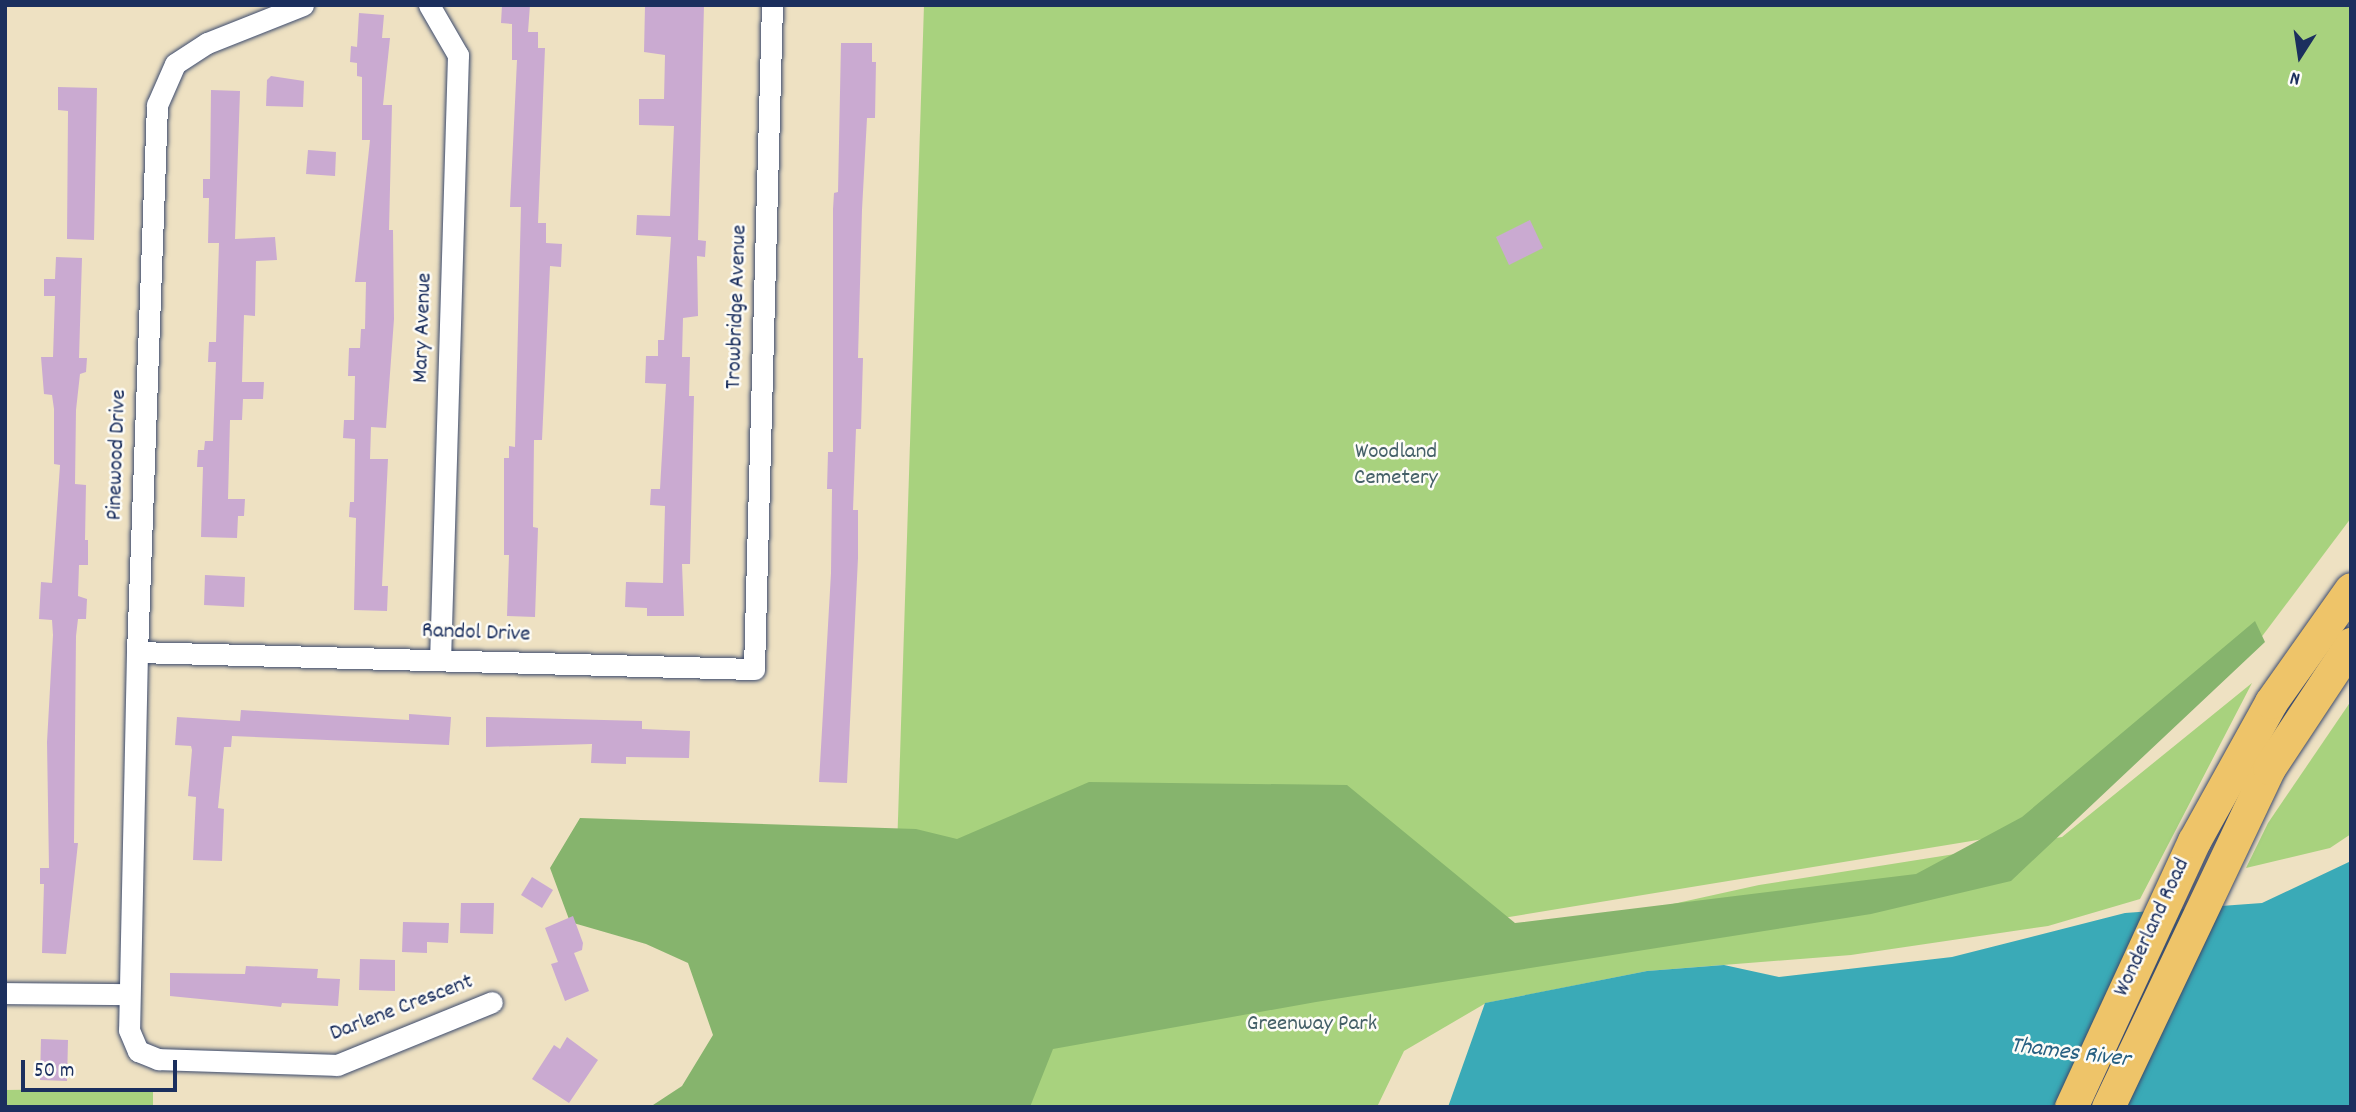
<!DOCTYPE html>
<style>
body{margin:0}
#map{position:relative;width:2356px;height:1112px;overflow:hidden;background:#eee1c2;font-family:Dekko,sans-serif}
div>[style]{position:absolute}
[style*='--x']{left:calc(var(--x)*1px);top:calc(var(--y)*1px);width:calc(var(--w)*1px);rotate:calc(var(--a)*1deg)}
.green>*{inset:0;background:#a8d27e}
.forest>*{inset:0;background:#86b46d}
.water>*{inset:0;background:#3aaab7}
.building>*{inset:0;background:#caaad1}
.roads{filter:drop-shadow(0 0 2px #3b4a6d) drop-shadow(0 0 2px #3b4a6d)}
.street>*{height:21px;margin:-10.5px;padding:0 10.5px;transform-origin:10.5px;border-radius:10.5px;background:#fff}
.primary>*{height:33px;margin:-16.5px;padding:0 16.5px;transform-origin:16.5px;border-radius:16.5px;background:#eec469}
span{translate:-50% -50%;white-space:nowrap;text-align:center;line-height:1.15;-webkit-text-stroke:5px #fdfcf7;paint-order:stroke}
.street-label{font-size:23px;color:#1b2f5e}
.park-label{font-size:23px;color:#456068}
.water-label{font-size:24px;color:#276082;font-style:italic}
.frame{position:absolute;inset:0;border:7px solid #1b2f5e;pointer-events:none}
.north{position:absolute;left:2265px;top:21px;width:70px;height:70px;-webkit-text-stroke:5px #fdfcf7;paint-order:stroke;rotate:192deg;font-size:19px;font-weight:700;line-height:28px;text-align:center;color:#1b2f5e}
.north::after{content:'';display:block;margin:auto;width:24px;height:32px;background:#1b2f5e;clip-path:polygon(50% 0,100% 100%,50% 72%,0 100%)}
.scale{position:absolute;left:21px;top:1060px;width:156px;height:32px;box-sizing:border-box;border:4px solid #1b2f5e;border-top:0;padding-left:9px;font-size:21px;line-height:24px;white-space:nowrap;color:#1b2f5e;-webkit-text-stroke:5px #fdfcf7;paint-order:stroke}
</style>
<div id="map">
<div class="green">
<i style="clip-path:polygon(924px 5px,2351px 5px,2351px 518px,2245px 659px,2063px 826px,1442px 928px,895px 913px)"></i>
<i style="clip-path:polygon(2252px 683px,2140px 899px,2048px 926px,1851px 955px,1647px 971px,1486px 1003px,1404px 1051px,1377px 1107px,750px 1107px,1759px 885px,2062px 837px)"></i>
<i style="clip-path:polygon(2351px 701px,2351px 834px,2330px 848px,2246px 868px,2268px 823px)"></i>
<i style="clip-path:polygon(153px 1088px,153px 1107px,5px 1107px,5px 1090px)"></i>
</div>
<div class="forest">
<i style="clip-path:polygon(2255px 621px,2265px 642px,2011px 881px,1871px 914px,1316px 1002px,1053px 1049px,1030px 1107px,650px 1107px,682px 1086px,713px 1035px,688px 963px,646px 944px,570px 922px,550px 868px,580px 818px,916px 829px,957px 839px,1089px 782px,1347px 785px,1515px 923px,1916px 874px,2022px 817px)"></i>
</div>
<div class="water">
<i style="clip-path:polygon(2351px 861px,2351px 1107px,1448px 1107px,1485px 1003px,1647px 971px,1724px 965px,1779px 977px,1952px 957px,2125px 913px,2262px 903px)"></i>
</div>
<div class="building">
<i style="clip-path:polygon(502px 5px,530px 5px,528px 32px,538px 32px,538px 48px,545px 48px,538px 223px,546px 223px,546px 243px,562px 244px,561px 267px,550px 266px,542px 440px,534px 440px,533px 527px,538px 528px,535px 617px,507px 616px,509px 555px,504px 555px,504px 458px,509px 458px,509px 446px,515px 447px,521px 207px,510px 207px,517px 60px,512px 60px,512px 24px,501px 23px)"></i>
<i style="clip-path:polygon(704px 5px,698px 240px,706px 241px,705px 257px,697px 256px,698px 316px,683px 318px,682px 357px,690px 357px,689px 396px,694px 396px,690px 564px,682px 564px,684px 616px,647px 616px,647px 608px,625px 607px,626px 582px,663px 583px,665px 506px,650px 505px,651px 489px,660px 489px,666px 384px,645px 383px,646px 356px,658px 356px,658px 340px,664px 340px,671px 237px,636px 235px,637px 215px,670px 216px,674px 126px,639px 125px,639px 99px,664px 99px,665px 55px,644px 52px,645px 6px)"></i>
<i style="clip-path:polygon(359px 13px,384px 15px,382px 38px,390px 38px,383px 105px,392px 105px,389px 230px,393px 230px,394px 319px,386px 428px,371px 427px,370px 459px,388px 459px,382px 586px,388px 586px,387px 611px,354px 610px,356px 518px,349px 517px,350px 502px,354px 502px,355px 439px,343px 438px,344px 420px,354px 420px,355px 376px,348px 376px,349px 348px,360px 348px,361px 329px,365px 329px,366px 282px,355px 282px,370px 140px,362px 140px,362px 77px,357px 76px,357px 63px,350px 62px,351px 46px,357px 47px)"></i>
<i style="clip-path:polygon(841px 43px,872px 43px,872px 62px,876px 62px,875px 118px,867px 118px,862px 210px,858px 358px,863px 358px,861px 429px,856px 429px,853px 510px,858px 510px,858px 558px,847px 783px,819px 782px,831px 573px,832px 489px,827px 489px,828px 452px,833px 452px,833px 209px,834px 193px,838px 192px)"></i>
<i style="clip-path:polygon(271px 76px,304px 81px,303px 107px,266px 106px,267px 80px)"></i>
<i style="clip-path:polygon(58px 87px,97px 88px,94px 240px,67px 239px,68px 111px,58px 110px)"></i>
<i style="clip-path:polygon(211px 90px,240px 91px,235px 239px,275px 237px,277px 260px,256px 261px,255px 316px,244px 315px,242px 382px,264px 382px,263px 399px,243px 399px,242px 420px,230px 420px,228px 499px,245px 499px,244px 516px,238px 516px,237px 538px,201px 537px,203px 467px,197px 467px,198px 450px,204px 450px,205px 441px,213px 441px,216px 362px,208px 362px,209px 342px,216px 342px,219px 243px,208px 243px,209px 198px,203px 198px,203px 179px,210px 179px)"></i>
<i style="clip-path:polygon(308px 150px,336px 152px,335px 176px,306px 174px)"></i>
<i style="clip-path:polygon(1530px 220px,1543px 248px,1509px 265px,1496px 237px)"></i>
<i style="clip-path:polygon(56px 257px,82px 258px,79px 358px,87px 358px,86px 372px,80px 374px,76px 410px,75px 484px,86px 485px,85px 540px,88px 540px,88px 565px,79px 565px,78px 596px,87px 599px,86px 619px,78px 619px,76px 636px,74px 843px,78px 843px,66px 954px,42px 953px,44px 884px,40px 884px,40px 868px,49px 868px,47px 742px,53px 635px,52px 620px,39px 619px,41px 582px,52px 583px,60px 465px,54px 464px,54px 409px,52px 395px,44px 394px,41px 357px,53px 357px,55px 296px,44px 296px,44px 279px,55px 279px)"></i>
<i style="clip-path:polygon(205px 575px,245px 577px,244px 607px,204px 605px)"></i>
<i style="clip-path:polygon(241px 710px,409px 720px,409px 714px,451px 717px,449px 745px,232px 736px,231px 747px,224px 747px,218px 808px,224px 809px,222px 861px,193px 860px,196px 797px,188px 796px,192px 750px,191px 746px,175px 745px,177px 717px,240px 721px)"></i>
<i style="clip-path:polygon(486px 717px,642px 721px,642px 729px,690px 731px,689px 758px,626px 757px,626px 764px,591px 763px,592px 744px,486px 747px)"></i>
<i style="clip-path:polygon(532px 877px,553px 890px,542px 908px,521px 895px)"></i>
<i style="clip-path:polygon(461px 903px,494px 903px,493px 934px,460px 933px)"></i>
<i style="clip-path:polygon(573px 916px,583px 943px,582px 950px,574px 953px,589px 991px,565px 1001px,551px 964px,558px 962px,545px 928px)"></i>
<i style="clip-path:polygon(403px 922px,449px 923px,448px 943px,427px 942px,427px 953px,402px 952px)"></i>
<i style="clip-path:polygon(360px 959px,395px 960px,395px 991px,359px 990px)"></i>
<i style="clip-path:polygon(246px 966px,318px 969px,317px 978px,340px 979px,338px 1006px,282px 1003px,281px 1007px,170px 996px,170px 973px,245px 974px)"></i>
<i style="clip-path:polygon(567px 1037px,598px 1060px,569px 1103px,532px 1079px,554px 1045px,560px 1049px)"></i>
<i style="clip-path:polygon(41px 1039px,68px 1040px,67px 1081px,40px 1080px)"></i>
</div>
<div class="roads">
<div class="street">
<i style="--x:303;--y:5;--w:103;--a:158.4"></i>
<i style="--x:207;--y:43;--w:38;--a:147"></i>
<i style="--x:175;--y:64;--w:45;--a:113.7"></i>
<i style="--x:157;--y:105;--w:547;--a:92.09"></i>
<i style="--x:137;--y:652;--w:378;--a:91.2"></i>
<i style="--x:129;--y:1030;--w:23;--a:67"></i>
<i style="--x:138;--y:1051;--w:22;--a:22"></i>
<i style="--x:158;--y:1059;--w:179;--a:1.9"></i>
<i style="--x:337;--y:1065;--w:167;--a:-22.1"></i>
<i style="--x:429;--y:5;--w:58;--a:59.9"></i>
<i style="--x:458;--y:55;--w:605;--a:91.7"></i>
<i style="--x:137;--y:652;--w:617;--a:1.58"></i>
<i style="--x:754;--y:669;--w:664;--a:-88.45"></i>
<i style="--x:5;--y:993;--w:123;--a:0.5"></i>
</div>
<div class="primary">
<i style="--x:2071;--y:1107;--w:293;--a:-65.2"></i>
<i style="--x:2194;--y:841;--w:159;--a:-61"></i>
<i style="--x:2271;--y:702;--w:138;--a:-54.7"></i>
<i style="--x:2108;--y:1107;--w:375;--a:-64.6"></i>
<i style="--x:2269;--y:768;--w:149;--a:-56.5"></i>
</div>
</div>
<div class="street-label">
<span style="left:738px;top:307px;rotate:-88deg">Trowbridge Avenue</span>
<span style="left:424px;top:328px;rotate:-88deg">Mary Avenue</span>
<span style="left:118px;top:455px;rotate:-88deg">Pinewood Drive</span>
<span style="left:476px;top:634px;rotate:2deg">Randol Drive</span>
<span style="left:2153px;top:928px;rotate:-65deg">Wonderland Road</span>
<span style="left:402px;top:1009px;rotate:-21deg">Darlene Crescent</span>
</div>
<div class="park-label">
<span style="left:1396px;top:466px">Woodland<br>Cemetery</span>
<span style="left:1312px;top:1025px">Greenway Park</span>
</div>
<div class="water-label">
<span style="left:2070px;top:1054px;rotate:7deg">Thames River</span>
</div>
<div class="frame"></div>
<div class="north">N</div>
<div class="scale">50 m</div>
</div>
